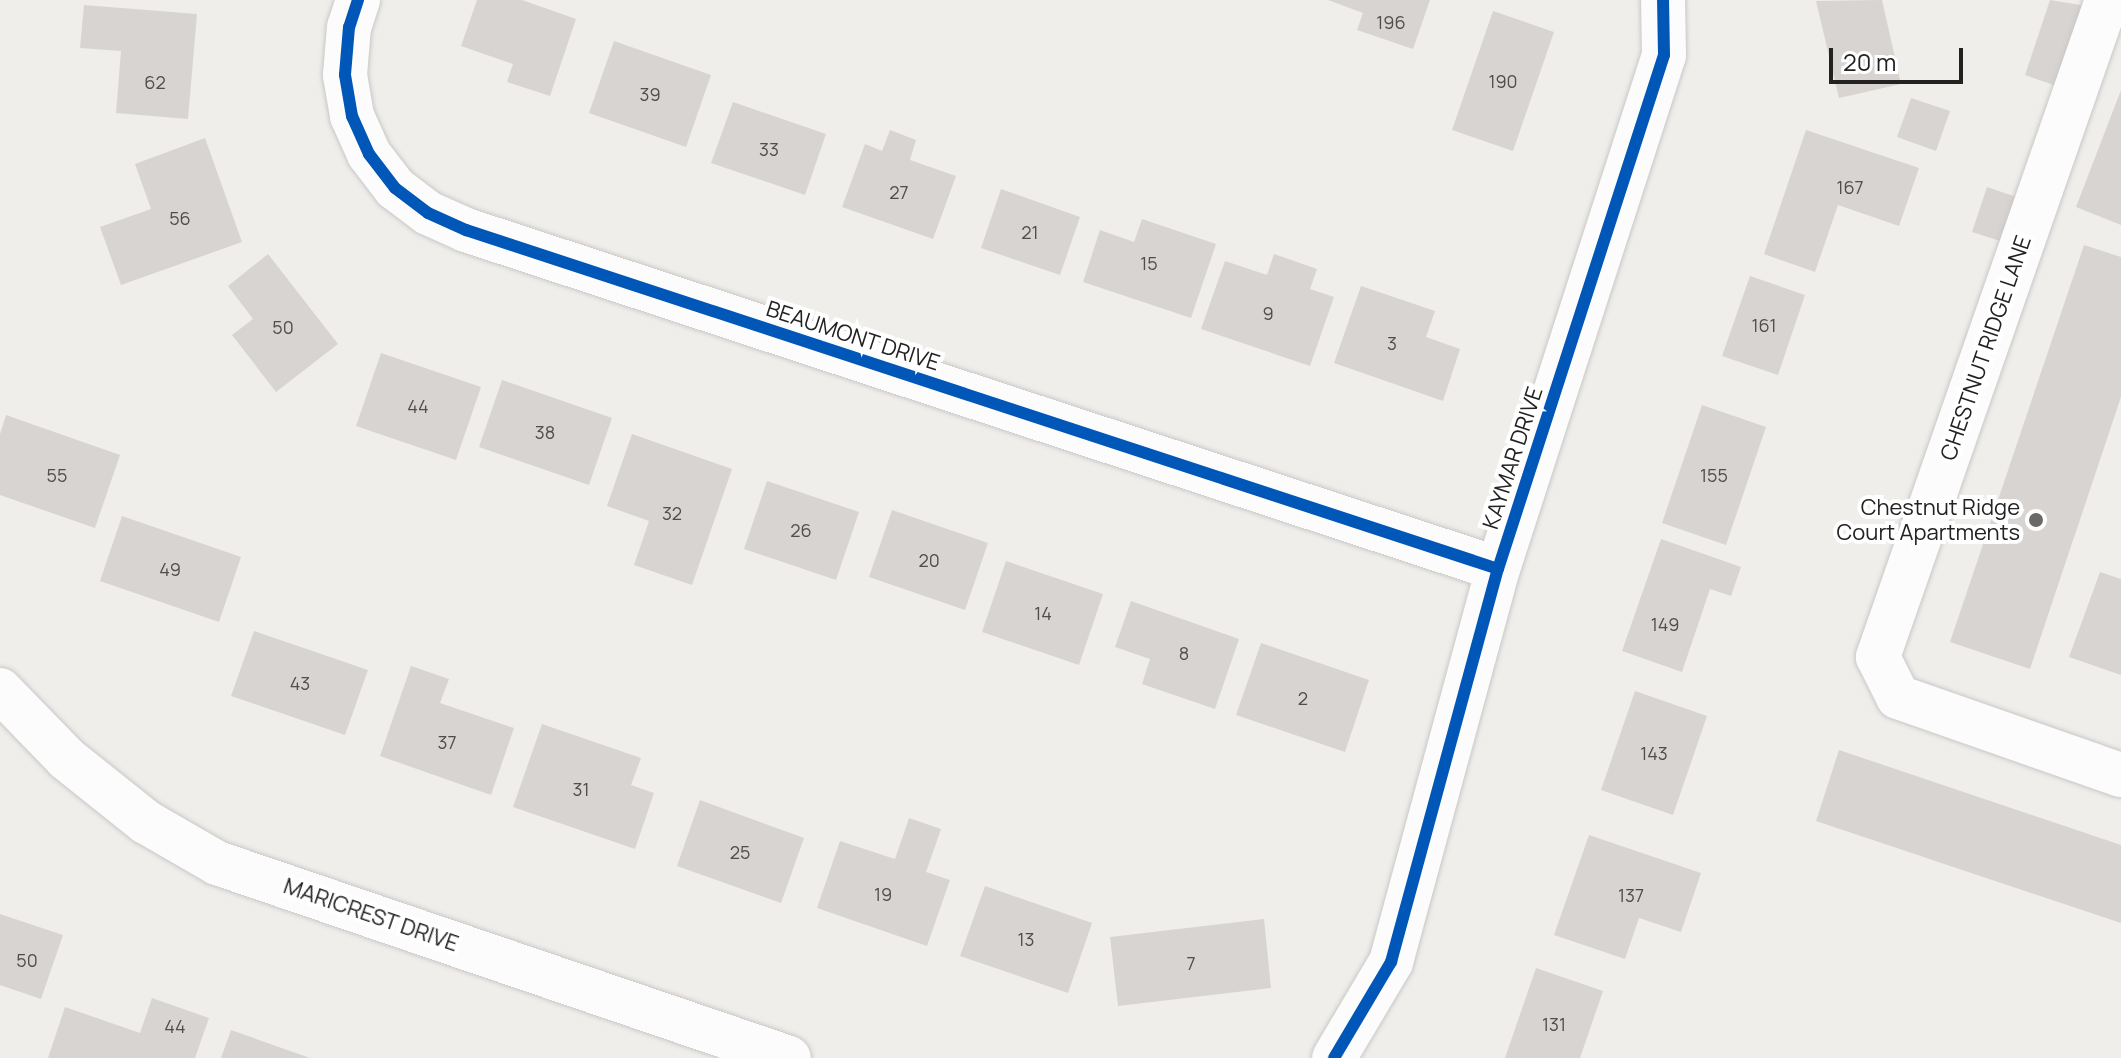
<!DOCTYPE html>
<style>
body{margin:0}
#map{position:relative;width:2121px;height:1058px;overflow:hidden;background:#f0eeeb;font-family:Manrope,sans-serif}
div>[style]{position:absolute}
[style*='--x']{left:calc(var(--x)*1px);top:calc(var(--y)*1px);width:calc(var(--w)*1px);rotate:calc(var(--a)*1deg)}
.building>*{inset:0;background:#d7d4d2}
.roads{filter:drop-shadow(0 0 2px #c9c8c7) drop-shadow(0 0 2px #c9c8c7)}
.minor>*{height:44px;margin:-22px;padding:0 22px;transform-origin:22px;border-radius:22px;background:#fdfcfc}
.cycleway>*{height:12px;margin:-6px;padding:0 6px;transform-origin:6px;border-radius:6px;background:#0057b8}
.dots>*{width:22px;height:22px;translate:-50% -50%;box-sizing:border-box;border:4px solid #fff;border-radius:50%}
span{translate:-50% -50%;white-space:nowrap;text-align:center;line-height:1.15;-webkit-text-stroke:8px #fff;paint-order:stroke}
.number-label{font-size:18px;color:#4f4e4e}
.number-label span{-webkit-text-stroke-width:0}
.street-label{font-size:22px;color:#222}
.poi-label{font-size:22px;color:#222}
.right{translate:-100% -50%;text-align:right}
.scale{position:absolute;left:1829px;top:48px;width:134px;height:36px;box-sizing:border-box;border:4px solid #222;border-top:0;padding-left:10px;font-size:24px;line-height:28px;white-space:nowrap;color:#222;-webkit-text-stroke:6px #fff;paint-order:stroke}
</style>
<div id="map">
<div class="building">
<i style="clip-path:polygon(477px 0,522px 0,576px 19px,550px 96px,507px 82px,513px 64px,461px 46px)"></i>
<i style="clip-path:polygon(1328px 0,1430px 0,1413px 49px,1357px 30px,1363px 13px)"></i>
<i style="clip-path:polygon(1882px 0,1901px 84px,1839px 98px,1816px 1px)"></i>
<i style="clip-path:polygon(2050px 0,2099px 8px,2071px 91px,2025px 75px)"></i>
<i style="clip-path:polygon(84px 5px,197px 14px,188px 119px,116px 113px,121px 51px,80px 48px)"></i>
<i style="clip-path:polygon(1493px 11px,1554px 32px,1513px 151px,1452px 130px)"></i>
<i style="clip-path:polygon(614px 41px,711px 75px,686px 147px,589px 113px)"></i>
<i style="clip-path:polygon(2121px 90px,2121px 225px,2076px 207px)"></i>
<i style="clip-path:polygon(1911px 98px,1950px 111px,1936px 151px,1897px 137px)"></i>
<i style="clip-path:polygon(733px 102px,826px 134px,805px 195px,711px 163px)"></i>
<i style="clip-path:polygon(890px 130px,916px 140px,910px 160px,956px 176px,933px 239px,842px 207px,865px 144px,882px 151px)"></i>
<i style="clip-path:polygon(1806px 130px,1919px 168px,1899px 226px,1838px 205px,1815px 272px,1764px 254px)"></i>
<i style="clip-path:polygon(205px 138px,242px 242px,121px 285px,100px 227px,151px 209px,135px 164px)"></i>
<i style="clip-path:polygon(1987px 187px,2034px 203px,2019px 247px,1972px 232px)"></i>
<i style="clip-path:polygon(1001px 189px,1080px 217px,1060px 275px,981px 248px)"></i>
<i style="clip-path:polygon(1142px 219px,1216px 244px,1191px 318px,1083px 282px,1100px 230px,1134px 242px)"></i>
<i style="clip-path:polygon(2084px 245px,2121px 257px,2121px 397px,2030px 669px,1950px 642px)"></i>
<i style="clip-path:polygon(268px 254px,338px 344px,276px 392px,232px 335px,253px 319px,228px 286px)"></i>
<i style="clip-path:polygon(1274px 254px,1317px 269px,1310px 289px,1334px 297px,1310px 366px,1201px 329px,1225px 261px,1267px 275px)"></i>
<i style="clip-path:polygon(1750px 276px,1805px 295px,1778px 375px,1722px 356px)"></i>
<i style="clip-path:polygon(1361px 286px,1435px 311px,1426px 337px,1460px 349px,1443px 401px,1334px 363px)"></i>
<i style="clip-path:polygon(381px 353px,481px 387px,456px 460px,356px 426px)"></i>
<i style="clip-path:polygon(502px 380px,612px 418px,589px 485px,479px 447px)"></i>
<i style="clip-path:polygon(1702px 405px,1766px 427px,1726px 545px,1662px 523px)"></i>
<i style="clip-path:polygon(6px 415px,120px 455px,95px 528px,0 495px,0 434px)"></i>
<i style="clip-path:polygon(632px 434px,732px 469px,692px 585px,634px 565px,649px 521px,607px 506px)"></i>
<i style="clip-path:polygon(767px 481px,859px 512px,836px 580px,744px 549px)"></i>
<i style="clip-path:polygon(892px 510px,988px 543px,965px 610px,869px 577px)"></i>
<i style="clip-path:polygon(122px 516px,241px 557px,219px 622px,100px 581px)"></i>
<i style="clip-path:polygon(1661px 539px,1741px 567px,1731px 596px,1710px 589px,1682px 672px,1622px 651px)"></i>
<i style="clip-path:polygon(1006px 561px,1103px 594px,1079px 665px,982px 632px)"></i>
<i style="clip-path:polygon(2100px 572px,2121px 579px,2121px 675px,2069px 657px)"></i>
<i style="clip-path:polygon(1131px 601px,1239px 639px,1215px 709px,1142px 684px,1150px 659px,1115px 647px)"></i>
<i style="clip-path:polygon(254px 631px,368px 670px,345px 735px,231px 696px)"></i>
<i style="clip-path:polygon(1261px 643px,1369px 680px,1345px 752px,1236px 715px)"></i>
<i style="clip-path:polygon(411px 666px,449px 679px,440px 703px,514px 728px,491px 795px,380px 756px)"></i>
<i style="clip-path:polygon(1635px 691px,1707px 716px,1673px 815px,1601px 790px)"></i>
<i style="clip-path:polygon(542px 724px,641px 758px,631px 785px,654px 793px,635px 849px,513px 807px)"></i>
<i style="clip-path:polygon(1839px 750px,2121px 845px,2121px 923px,1816px 821px)"></i>
<i style="clip-path:polygon(700px 800px,804px 838px,781px 903px,677px 866px)"></i>
<i style="clip-path:polygon(909px 818px,941px 829px,926px 872px,950px 880px,927px 946px,817px 908px,840px 841px,895px 859px)"></i>
<i style="clip-path:polygon(1589px 835px,1701px 873px,1681px 932px,1639px 918px,1625px 959px,1554px 935px)"></i>
<i style="clip-path:polygon(985px 886px,1092px 923px,1068px 993px,960px 956px)"></i>
<i style="clip-path:polygon(0 914px,63px 935px,41px 999px,0 985px)"></i>
<i style="clip-path:polygon(1264px 919px,1271px 988px,1118px 1006px,1110px 937px)"></i>
<i style="clip-path:polygon(1536px 968px,1603px 991px,1580px 1058px,1505px 1058px)"></i>
<i style="clip-path:polygon(152px 998px,209px 1018px,195px 1058px,48px 1058px,65px 1007px,140px 1033px)"></i>
<i style="clip-path:polygon(231px 1030px,310px 1058px,221px 1058px)"></i>
</div>
<div class="roads">
<div class="minor">
<i style="--x:358;--y:0;--w:28;--a:108"></i>
<i style="--x:349;--y:27;--w:48;--a:94.8"></i>
<i style="--x:345;--y:75;--w:42;--a:80.3"></i>
<i style="--x:352;--y:116;--w:42;--a:65.9"></i>
<i style="--x:369;--y:154;--w:43;--a:52.6"></i>
<i style="--x:395;--y:188;--w:41;--a:37.1"></i>
<i style="--x:428;--y:213;--w:42;--a:24.1"></i>
<i style="--x:466;--y:230;--w:1086;--a:18.18"></i>
<i style="--x:2107;--y:0;--w:696;--a:109.22"></i>
<i style="--x:1878;--y:657;--w:45;--a:63.4"></i>
<i style="--x:1898;--y:697;--w:236;--a:19.3"></i>
<i style="--x:0;--y:690;--w:96;--a:45.8"></i>
<i style="--x:67;--y:759;--w:101;--a:38.6"></i>
<i style="--x:146;--y:822;--w:82;--a:30"></i>
<i style="--x:217;--y:863;--w:604;--a:18.82"></i>
<i style="--x:1334;--y:1058;--w:112;--a:-59.3"></i>
<i style="--x:1391;--y:962;--w:407;--a:-74.8"></i>
<i style="--x:1498;--y:569;--w:540;--a:-72.1"></i>
<i style="--x:1664;--y:55;--w:55;--a:-91"></i>
</div>
</div>
<div class="cycleway">
<i style="--x:358;--y:0;--w:28;--a:108"></i>
<i style="--x:349;--y:27;--w:48;--a:94.8"></i>
<i style="--x:345;--y:75;--w:42;--a:80.3"></i>
<i style="--x:352;--y:116;--w:42;--a:65.9"></i>
<i style="--x:369;--y:154;--w:43;--a:52.6"></i>
<i style="--x:395;--y:188;--w:41;--a:37.1"></i>
<i style="--x:428;--y:213;--w:42;--a:24.1"></i>
<i style="--x:466;--y:230;--w:1086;--a:18.18"></i>
<i style="--x:1334;--y:1058;--w:112;--a:-59.3"></i>
<i style="--x:1391;--y:962;--w:407;--a:-74.8"></i>
<i style="--x:1498;--y:569;--w:540;--a:-72.1"></i>
<i style="--x:1664;--y:55;--w:55;--a:-91"></i>
</div>
<div class="dots">
<i style="left:2036px;top:520px;background:#6a6968"></i>
</div>
<div class="number-label">
<span style="left:1391px;top:22px">196</span>
<span style="left:1503px;top:81px">190</span>
<span style="left:155px;top:82px">62</span>
<span style="left:650px;top:94px">39</span>
<span style="left:769px;top:149px">33</span>
<span style="left:1850px;top:187px">167</span>
<span style="left:899px;top:192px">27</span>
<span style="left:180px;top:218px">56</span>
<span style="left:1030px;top:232px">21</span>
<span style="left:1149px;top:263px">15</span>
<span style="left:1268px;top:313px">9</span>
<span style="left:1764px;top:325px">161</span>
<span style="left:283px;top:327px">50</span>
<span style="left:1392px;top:343px">3</span>
<span style="left:418px;top:406px">44</span>
<span style="left:545px;top:432px">38</span>
<span style="left:57px;top:475px">55</span>
<span style="left:1714px;top:475px">155</span>
<span style="left:672px;top:513px">32</span>
<span style="left:801px;top:530px">26</span>
<span style="left:929px;top:560px">20</span>
<span style="left:170px;top:569px">49</span>
<span style="left:1043px;top:613px">14</span>
<span style="left:1665px;top:624px">149</span>
<span style="left:1184px;top:653px">8</span>
<span style="left:300px;top:683px">43</span>
<span style="left:1303px;top:698px">2</span>
<span style="left:447px;top:742px">37</span>
<span style="left:1654px;top:753px">143</span>
<span style="left:581px;top:789px">31</span>
<span style="left:740px;top:852px">25</span>
<span style="left:883px;top:894px">19</span>
<span style="left:1631px;top:895px">137</span>
<span style="left:1026px;top:939px">13</span>
<span style="left:27px;top:960px">50</span>
<span style="left:1191px;top:963px">7</span>
<span style="left:1554px;top:1024px">131</span>
<span style="left:175px;top:1026px">44</span>
</div>
<div class="street-label">
<span style="left:853px;top:336px;rotate:18deg">BEAUMONT DRIVE</span>
<span style="left:1986px;top:348px;rotate:-71deg">CHESTNUT RIDGE LANE</span>
<span style="left:1513px;top:458px;rotate:-72deg">KAYMAR DRIVE</span>
<span style="left:371px;top:915px;rotate:19deg">MARICREST DRIVE</span>
</div>
<div class="poi-label">
<span class="right" style="left:2020px;top:520px">Chestnut Ridge<br>Court Apartments</span>
</div>
<div class="scale">20 m</div>
</div>
